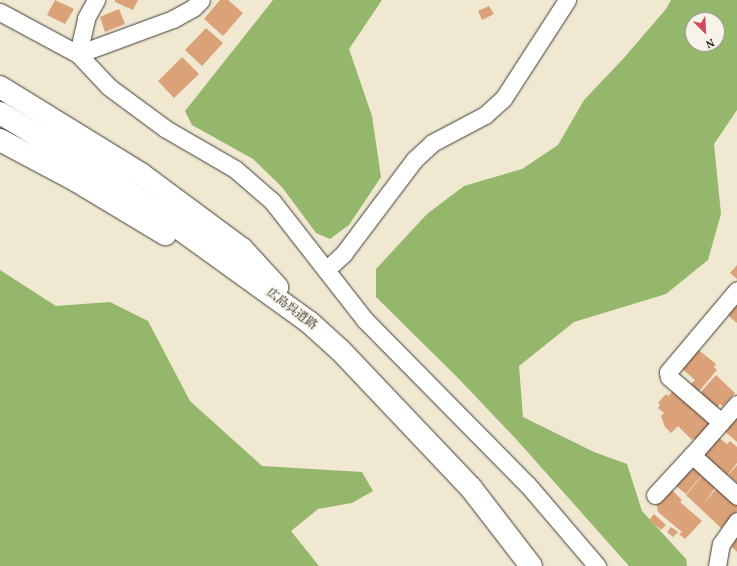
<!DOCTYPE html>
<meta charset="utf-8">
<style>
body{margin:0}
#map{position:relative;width:737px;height:566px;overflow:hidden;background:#f0e8d0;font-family:Vollkorn,"Noto Serif JP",serif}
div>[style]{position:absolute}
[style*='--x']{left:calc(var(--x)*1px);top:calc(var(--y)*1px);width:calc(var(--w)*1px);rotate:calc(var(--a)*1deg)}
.forest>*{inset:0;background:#95b76c}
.building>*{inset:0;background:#dba178}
.roads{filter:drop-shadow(0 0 1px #3c3b37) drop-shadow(0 0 1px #3c3b37)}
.minor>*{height:17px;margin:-8.5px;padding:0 8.5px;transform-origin:8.5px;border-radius:8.5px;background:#fff}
.highway>*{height:22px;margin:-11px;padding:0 11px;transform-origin:11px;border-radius:11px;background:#fff}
span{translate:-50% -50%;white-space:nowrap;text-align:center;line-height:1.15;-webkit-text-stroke:3px #f7f3e8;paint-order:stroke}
.street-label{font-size:12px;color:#1c1c1c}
.north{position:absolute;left:685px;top:12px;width:40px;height:40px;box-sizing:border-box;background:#f7f3e8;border:1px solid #9f9d96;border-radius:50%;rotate:156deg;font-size:11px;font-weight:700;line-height:16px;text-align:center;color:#1c1c1c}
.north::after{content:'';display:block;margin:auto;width:14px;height:18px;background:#d1495b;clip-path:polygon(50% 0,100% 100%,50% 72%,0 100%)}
</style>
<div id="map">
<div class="forest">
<i style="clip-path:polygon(273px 0,382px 0,349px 49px,372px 116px,381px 177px,349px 225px,330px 239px,316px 233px,282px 187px,253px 159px,192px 125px,185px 111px)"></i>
<i style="clip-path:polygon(evenodd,671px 0,737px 0,737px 110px,714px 144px,721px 214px,708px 260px,666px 294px,574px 322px,519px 366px,523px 417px,594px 452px,627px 464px,642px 511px,686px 559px,687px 566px,629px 566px,516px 439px,458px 378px,376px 297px,376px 269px,427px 214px,464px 186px,522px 169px,558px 145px,584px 100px,623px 59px,666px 9px,671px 0,693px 20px,717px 20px,717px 44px,693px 44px,693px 20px)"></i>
<i style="clip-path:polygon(0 270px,56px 306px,110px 302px,148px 321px,190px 401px,262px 466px,362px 472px,373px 491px,352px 503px,318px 509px,291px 531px,319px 566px,0 566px)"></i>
</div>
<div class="building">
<i style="clip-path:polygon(55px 0,74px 9px,65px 24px,47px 15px)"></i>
<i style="clip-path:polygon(115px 0,138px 0,133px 10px,115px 2px)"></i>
<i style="clip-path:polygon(220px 0,228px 0,243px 13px,223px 36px,204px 19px)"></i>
<i style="clip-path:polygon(489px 6px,494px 14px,482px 20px,478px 11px)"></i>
<i style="clip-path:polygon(119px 9px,125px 24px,105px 32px,100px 17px)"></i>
<i style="clip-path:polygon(206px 28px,223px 43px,202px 66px,185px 50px)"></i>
<i style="clip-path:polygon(182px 57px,199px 74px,174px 98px,158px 81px)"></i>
<i style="clip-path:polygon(737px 265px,737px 279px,730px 273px)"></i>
<i style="clip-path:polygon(737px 302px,737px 323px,723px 311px)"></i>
<i style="clip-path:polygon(696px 348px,716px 364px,714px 367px,717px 370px,696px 395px,688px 388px,695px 380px,680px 367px)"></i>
<i style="clip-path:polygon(716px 375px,735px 393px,723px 406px,720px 404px,716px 409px,699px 394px)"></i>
<i style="clip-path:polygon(674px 390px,694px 410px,690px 414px,695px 410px,711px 426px,696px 441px,693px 438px,692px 440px,678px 426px,671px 433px,665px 427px,661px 416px,664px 413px,658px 408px,660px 405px,658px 403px,666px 394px,668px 396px)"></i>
<i style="clip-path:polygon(737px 414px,737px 442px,723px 430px)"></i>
<i style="clip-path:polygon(718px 437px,727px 444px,730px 441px,737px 447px,737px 463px,725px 478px,701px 456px)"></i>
<i style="clip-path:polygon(737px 465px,737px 483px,728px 475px)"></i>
<i style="clip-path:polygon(694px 468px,702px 475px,686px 494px,676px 486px,689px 471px,690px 472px)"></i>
<i style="clip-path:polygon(702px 476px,716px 487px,703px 504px,717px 488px,737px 504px,737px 511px,721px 528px,686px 495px)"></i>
<i style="clip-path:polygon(670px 488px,682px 500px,680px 502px,702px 521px,685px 539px,679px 534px,682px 532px,658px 512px,656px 502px)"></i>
<i style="clip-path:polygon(654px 514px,666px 525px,661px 530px,649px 520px)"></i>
<i style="clip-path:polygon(671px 527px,678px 532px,673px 537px,667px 532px)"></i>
<i style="clip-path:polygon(737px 534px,737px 552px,728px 543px)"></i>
</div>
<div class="roads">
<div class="minor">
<i style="--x:0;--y:12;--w:89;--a:28.3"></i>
<i style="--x:78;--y:54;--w:45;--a:46.8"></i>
<i style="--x:109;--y:87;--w:71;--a:36.4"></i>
<i style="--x:166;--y:129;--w:80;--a:30.1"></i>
<i style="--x:235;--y:169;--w:49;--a:40.9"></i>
<i style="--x:272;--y:201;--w:151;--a:52"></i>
<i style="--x:365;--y:320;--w:231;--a:45.4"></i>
<i style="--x:527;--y:484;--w:108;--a:49.5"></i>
<i style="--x:78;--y:54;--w:101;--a:-20.2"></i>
<i style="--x:173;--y:19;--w:23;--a:-29"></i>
<i style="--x:193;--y:8;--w:11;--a:-45"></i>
<i style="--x:78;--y:54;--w:37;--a:-77"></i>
<i style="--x:86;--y:18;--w:21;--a:-61"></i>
<i style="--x:326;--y:270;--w:25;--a:-43"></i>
<i style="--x:344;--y:253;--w:116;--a:-53"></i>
<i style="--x:414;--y:160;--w:25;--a:-43"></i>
<i style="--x:432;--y:143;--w:60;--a:-27.8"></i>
<i style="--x:485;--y:115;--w:24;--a:-42"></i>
<i style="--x:503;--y:99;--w:118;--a:-57.1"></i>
<i style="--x:737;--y:404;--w:68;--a:131.4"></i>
<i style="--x:692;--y:455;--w:61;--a:42.3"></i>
<i style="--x:721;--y:422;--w:69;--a:-139.1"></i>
<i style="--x:669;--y:377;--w:5;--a:-101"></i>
<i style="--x:668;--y:372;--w:107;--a:-49.9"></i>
<i style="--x:655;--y:495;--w:54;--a:-47.2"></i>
<i style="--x:717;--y:566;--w:22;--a:-80"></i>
<i style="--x:721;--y:544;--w:28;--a:-55"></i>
</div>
<div class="highway">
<i style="--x:0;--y:87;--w:166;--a:31.7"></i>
<i style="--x:141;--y:174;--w:126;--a:36.6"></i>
<i style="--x:242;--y:249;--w:52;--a:47.4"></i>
<i style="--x:0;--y:113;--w:131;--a:30.9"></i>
<i style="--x:112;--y:180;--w:243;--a:35.8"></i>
<i style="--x:309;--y:322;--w:43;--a:42.2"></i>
<i style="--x:341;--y:351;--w:189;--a:46.5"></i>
<i style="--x:471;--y:488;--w:98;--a:52.4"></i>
<i style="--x:0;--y:140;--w:87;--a:28"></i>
<i style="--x:77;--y:181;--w:103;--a:31.1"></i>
</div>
</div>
<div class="street-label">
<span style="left:291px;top:310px;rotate:37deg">広島呉道路</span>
</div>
<div class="north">N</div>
</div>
